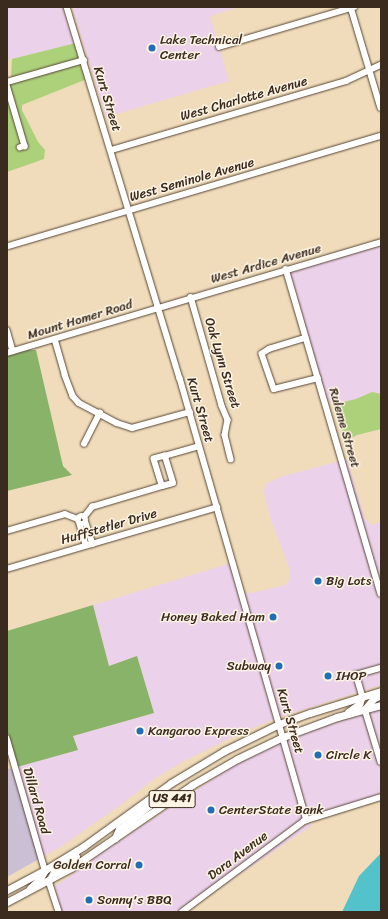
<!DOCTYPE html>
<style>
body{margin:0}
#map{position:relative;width:388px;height:919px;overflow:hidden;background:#f0dcba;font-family:Sriracha,sans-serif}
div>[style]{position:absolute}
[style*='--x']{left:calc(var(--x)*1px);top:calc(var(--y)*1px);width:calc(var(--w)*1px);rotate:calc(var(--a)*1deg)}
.built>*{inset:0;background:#ecd1ea}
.industrial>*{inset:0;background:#cbbfd5}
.green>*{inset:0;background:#add17a}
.forest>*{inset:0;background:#8ab36a}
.water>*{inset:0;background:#54c2ca}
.roads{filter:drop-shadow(0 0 1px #564535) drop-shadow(0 0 1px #564535)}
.minor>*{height:5.5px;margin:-2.75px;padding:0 2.75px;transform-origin:2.75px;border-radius:2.75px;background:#fff}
.minor>.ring{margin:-2.75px;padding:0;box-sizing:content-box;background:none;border:5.5px solid #fff;border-radius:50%}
.major>*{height:7px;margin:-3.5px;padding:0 3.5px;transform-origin:3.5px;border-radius:3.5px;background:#fff}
.dots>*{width:11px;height:11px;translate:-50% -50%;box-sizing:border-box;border:2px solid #fcf5e5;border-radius:50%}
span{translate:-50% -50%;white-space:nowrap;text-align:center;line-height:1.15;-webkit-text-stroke:3px #fcf5e5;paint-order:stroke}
.shield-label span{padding:1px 3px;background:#fcf5e5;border:1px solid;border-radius:3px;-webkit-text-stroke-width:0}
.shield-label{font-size:12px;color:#3b2a1e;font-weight:700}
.poi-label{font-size:13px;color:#3b2a1e}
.left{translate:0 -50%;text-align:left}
.right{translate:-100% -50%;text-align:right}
.street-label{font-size:13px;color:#3b2a1e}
.frame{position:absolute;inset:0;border:8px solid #3b2a1e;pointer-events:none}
</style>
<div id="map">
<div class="built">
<i style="clip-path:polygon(7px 7px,65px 7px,76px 43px,7px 60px)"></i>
<i style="clip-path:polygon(72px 7px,240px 7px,210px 16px,229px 81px,106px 117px)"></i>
<i style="clip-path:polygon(381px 245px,381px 394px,372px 392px,356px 399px,333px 405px,326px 397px,287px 274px,298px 270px)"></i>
<i style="clip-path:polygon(347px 459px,365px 518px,371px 525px,381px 522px,381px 685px,280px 717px,244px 592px,251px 593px,277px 587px,287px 584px,290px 578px,289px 568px,269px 514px,264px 491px,266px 484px,280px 477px)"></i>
<i style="clip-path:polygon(231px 563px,275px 719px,247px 730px,182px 762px,151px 781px,119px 806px,62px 846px,43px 857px,17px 767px,77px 750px,73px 736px,154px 713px,109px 666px,93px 605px)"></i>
<i style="clip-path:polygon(381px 709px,381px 754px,369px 712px)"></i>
<i style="clip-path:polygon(364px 714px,381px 770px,381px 794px,309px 817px,286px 738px)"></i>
<i style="clip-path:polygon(281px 740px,304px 818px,293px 825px,178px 912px,61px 912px,55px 886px,66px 879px,104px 851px,248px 756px)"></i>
<i style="clip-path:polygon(310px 821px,311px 826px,205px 898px,305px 824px)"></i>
</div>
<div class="industrial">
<i style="clip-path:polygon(13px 768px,39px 859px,7px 877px,7px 769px)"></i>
</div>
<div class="green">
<i style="clip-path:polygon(76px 43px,87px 79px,22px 105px,22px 110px,38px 142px,45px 150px,44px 159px,7px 172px,7px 79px,11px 77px,12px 59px)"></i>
<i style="clip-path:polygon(372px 392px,381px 394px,381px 429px,357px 435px,347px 441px,342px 431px,335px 404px,356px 399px)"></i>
</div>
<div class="forest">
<i style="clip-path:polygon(28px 350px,36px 350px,63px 466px,72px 475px,7px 491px,7px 356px)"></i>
<i style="clip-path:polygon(93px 605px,109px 666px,137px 656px,154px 713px,73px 736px,78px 750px,17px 767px,7px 730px,7px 631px)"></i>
</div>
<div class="water">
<i style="clip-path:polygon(381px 853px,381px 912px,342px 912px,359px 876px)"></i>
</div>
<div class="roads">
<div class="minor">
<i style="--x:67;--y:7;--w:388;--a:73.1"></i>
<i style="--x:180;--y:378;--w:460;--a:74"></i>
<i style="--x:351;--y:7;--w:105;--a:73.5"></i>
<i style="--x:219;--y:47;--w:141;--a:-16.5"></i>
<i style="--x:7;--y:82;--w:80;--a:-15.9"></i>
<i style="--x:7;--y:85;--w:64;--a:73.6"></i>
<i style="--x:25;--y:146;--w:5;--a:158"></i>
<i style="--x:112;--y:150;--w:244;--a:-16.4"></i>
<i style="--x:346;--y:81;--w:38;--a:-25"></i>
<i style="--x:9;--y:246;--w:388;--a:-16.5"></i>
<i style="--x:286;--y:269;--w:338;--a:73.7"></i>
<i style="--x:191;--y:297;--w:113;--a:74.1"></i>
<i style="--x:222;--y:406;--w:15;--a:67"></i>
<i style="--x:228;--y:420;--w:15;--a:101"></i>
<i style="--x:225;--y:435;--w:25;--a:76"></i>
<i style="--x:7;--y:330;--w:22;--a:74"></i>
<i style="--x:306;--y:338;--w:38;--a:163"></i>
<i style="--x:270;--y:349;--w:9;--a:148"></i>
<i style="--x:262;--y:354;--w:37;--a:71"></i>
<i style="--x:274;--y:389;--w:45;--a:-14"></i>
<i style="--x:55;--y:339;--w:37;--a:74"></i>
<i style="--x:65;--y:375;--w:22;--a:69"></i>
<i style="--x:73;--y:396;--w:9;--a:49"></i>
<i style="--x:79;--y:403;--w:43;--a:27.8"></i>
<i style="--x:117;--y:423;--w:16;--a:18"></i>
<i style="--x:132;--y:428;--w:60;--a:-15.4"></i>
<i style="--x:7;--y:353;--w:390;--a:-16.5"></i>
<i style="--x:84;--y:444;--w:35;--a:-63"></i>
<i style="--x:165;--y:456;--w:35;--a:-16"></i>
<i class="ring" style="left:77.5px;top:515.5px;width:3.5px;height:3.5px"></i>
<i style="--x:84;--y:517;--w:13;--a:-51"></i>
<i style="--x:92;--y:507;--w:73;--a:-16.7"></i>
<i style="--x:162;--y:486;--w:11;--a:-15"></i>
<i style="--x:173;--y:483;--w:28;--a:-107"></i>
<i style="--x:165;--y:456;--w:11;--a:165"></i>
<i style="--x:154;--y:459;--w:28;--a:73"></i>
<i style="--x:86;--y:523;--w:22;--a:72"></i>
<i style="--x:80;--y:524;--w:22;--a:74"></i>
<i style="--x:7;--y:531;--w:60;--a:-16.3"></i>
<i style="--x:65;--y:514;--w:14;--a:21"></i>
<i style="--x:7;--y:569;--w:219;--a:-16.4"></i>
<i style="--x:362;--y:696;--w:22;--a:-106"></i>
<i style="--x:356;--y:675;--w:26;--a:-16"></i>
<i style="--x:365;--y:709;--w:55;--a:73.2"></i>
<i style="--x:7;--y:738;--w:137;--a:73.9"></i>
<i style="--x:49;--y:881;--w:33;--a:72"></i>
<i style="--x:182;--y:912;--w:152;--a:-36.7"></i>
<i style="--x:304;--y:821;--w:81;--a:-17.3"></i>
</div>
<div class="major">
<i style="--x:365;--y:709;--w:13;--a:-51"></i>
<i style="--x:373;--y:699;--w:9;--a:-27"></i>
<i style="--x:348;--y:712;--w:14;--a:-36"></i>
<i style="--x:359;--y:704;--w:9;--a:-69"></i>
<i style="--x:115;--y:838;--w:10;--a:-66"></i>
<i style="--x:119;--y:829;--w:41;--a:-38"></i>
<i style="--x:151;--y:804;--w:10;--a:-66"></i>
<i style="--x:50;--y:879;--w:8;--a:-60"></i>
<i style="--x:54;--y:872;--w:27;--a:-36"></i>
<i style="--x:30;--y:888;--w:12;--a:-42"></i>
<i style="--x:39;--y:880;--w:12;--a:-59"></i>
<i style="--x:7;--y:890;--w:43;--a:-27.8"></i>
<i style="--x:45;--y:870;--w:46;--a:-31.6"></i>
<i style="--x:84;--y:846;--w:107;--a:-35.9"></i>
<i style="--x:171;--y:783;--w:62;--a:-31.1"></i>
<i style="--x:224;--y:751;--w:61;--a:-26.1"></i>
<i style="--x:279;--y:724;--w:33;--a:-20"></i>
<i style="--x:310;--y:713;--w:74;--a:-17.2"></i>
<i style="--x:7;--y:902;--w:72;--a:-28"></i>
<i style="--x:71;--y:868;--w:147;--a:-34.4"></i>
<i style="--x:192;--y:785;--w:52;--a:-30"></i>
<i style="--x:237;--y:759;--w:51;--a:-25.6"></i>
<i style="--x:283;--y:737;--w:58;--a:-20.3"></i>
<i style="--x:337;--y:717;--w:46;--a:-15.3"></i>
</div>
</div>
<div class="dots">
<i style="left:152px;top:48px;background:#1f6fb2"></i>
<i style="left:318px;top:581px;background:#1f6fb2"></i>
<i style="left:273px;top:617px;background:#1f6fb2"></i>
<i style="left:279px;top:666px;background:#1f6fb2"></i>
<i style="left:328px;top:676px;background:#1f6fb2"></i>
<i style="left:140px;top:731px;background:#1f6fb2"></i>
<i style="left:318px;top:755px;background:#1f6fb2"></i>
<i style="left:211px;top:810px;background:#1f6fb2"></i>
<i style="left:139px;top:865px;background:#1f6fb2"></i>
<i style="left:89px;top:900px;background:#1f6fb2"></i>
</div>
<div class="shield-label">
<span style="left:172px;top:799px">US 441</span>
</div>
<div class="poi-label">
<span class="left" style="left:160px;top:48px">Lake Technical<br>Center</span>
<span class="left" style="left:326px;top:581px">Big Lots</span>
<span class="right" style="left:265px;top:617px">Honey Baked Ham</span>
<span class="right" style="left:271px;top:666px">Subway</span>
<span class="left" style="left:336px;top:676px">IHOP</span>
<span class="left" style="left:148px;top:731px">Kangaroo Express</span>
<span class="left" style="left:326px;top:755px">Circle K</span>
<span class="left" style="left:219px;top:810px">CenterState Bank</span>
<span class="right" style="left:131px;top:865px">Golden Corral</span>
<span class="left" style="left:97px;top:900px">Sonny's BBQ</span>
</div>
<div class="street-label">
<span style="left:107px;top:99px;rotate:73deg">Kurt Street</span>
<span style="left:244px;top:99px;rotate:-16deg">West Charlotte Avenue</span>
<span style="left:192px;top:180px;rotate:-16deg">West Seminole Avenue</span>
<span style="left:266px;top:264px;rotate:-16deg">West Ardice Avenue</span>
<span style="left:80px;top:320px;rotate:-17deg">Mount Homer Road</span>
<span style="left:222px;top:363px;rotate:73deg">Oak Lynn Street</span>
<span style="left:200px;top:410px;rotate:74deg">Kurt Street</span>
<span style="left:344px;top:428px;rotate:74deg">Ruleme Street</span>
<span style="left:109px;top:527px;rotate:-16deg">Huffstetler Drive</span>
<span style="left:290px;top:721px;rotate:74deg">Kurt Street</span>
<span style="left:36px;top:801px;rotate:74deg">Dillard Road</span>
<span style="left:238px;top:856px;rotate:-37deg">Dora Avenue</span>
</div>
<div class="frame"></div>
</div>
